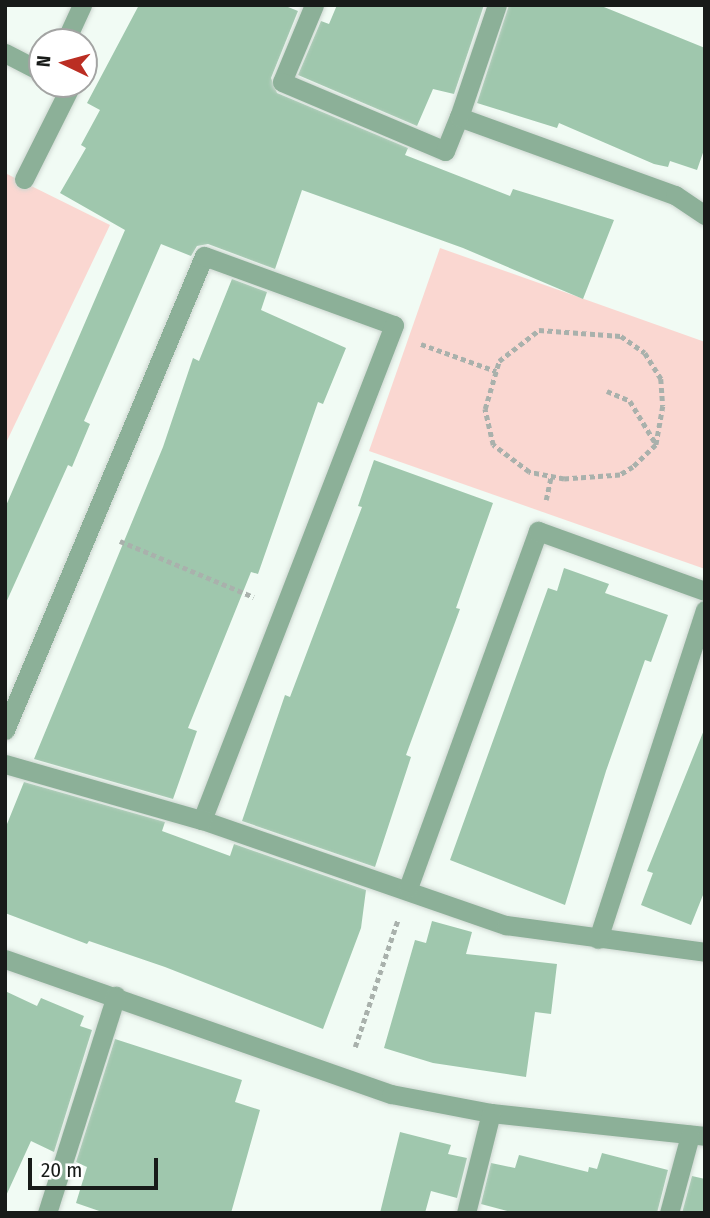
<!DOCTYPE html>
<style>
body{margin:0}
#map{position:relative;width:710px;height:1218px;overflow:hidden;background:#f1fbf4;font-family:"Fira Sans Condensed",sans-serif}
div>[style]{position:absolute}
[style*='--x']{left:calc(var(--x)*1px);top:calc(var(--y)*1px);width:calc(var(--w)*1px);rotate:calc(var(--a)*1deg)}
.green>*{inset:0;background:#fad7d1}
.building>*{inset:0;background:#9fc7ad}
.path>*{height:4.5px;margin-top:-2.25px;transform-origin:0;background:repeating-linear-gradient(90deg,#a9b1ac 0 5px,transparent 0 8.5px)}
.roads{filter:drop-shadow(0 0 2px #ced7d1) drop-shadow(0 0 2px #ced7d1)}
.minor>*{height:19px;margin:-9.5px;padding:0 9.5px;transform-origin:9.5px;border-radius:9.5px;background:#8cb098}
span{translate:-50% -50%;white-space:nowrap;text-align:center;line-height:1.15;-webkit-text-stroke:6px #fff;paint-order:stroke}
.frame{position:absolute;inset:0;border:7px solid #181b19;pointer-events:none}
.north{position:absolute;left:28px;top:28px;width:70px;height:70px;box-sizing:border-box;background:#fff;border:2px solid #a3a4a3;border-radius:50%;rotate:275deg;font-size:19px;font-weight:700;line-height:28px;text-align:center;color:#181b19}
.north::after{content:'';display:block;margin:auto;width:24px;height:32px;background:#bb2e23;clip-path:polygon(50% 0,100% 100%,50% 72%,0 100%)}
.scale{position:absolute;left:28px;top:1158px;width:130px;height:32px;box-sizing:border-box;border:4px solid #181b19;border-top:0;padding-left:9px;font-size:21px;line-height:24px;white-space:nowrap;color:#181b19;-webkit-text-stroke:5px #fff;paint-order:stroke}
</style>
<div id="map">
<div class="green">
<i style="clip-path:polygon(5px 173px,110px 225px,5px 445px)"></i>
<i style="clip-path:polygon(440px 248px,705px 342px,705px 569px,369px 451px)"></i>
</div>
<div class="building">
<i style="clip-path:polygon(139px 5px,283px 5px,298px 11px,271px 78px,277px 93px,408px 148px,405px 155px,510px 196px,513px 189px,614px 220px,583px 299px,463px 248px,302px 190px,275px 269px,208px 244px,197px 246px,191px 256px,161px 244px,84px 421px,90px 424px,72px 467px,68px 465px,5px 605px,5px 508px,125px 230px,60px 193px,86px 148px,81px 145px,100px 110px,87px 103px)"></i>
<i style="clip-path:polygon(337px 5px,484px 5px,454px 94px,433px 89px,417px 126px,298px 75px,321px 21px,329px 24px)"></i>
<i style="clip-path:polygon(509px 5px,599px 5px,705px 48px,705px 147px,697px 170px,670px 161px,668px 167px,654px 164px,559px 123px,557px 128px,477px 103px)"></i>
<i style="clip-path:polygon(232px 279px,267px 292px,261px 310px,346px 348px,323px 404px,318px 402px,258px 574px,251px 572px,188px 728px,197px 731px,173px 799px,34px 759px,163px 447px,193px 358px,199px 361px)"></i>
<i style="clip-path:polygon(374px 460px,493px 503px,456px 608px,460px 609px,406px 755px,411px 757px,375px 867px,242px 821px,285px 695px,290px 697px,362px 507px,358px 506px)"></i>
<i style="clip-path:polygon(564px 568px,609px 584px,605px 593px,668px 615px,651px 662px,645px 660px,606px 771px,565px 905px,450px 860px,548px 588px,557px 591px)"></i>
<i style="clip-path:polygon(704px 730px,705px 890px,691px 925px,641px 905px,653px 873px,647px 871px)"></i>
<i style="clip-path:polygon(24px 782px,165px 822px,162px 831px,230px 856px,234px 844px,366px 890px,361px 928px,323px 1029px,165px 967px,89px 941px,87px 944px,5px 913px,5px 829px)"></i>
<i style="clip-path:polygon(432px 921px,472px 932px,466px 954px,557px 964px,551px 1014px,535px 1012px,526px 1077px,433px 1063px,384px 1048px,415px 940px,426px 943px)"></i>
<i style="clip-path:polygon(5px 991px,37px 1006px,41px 998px,84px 1016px,80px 1026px,92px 1030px,54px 1152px,31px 1141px,5px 1198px)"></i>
<i style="clip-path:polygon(115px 1039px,242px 1080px,235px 1102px,260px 1110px,231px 1213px,105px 1213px,76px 1203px,87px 1167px,76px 1162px)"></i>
<i style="clip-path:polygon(400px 1132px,451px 1145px,448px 1154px,467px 1158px,457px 1198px,431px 1191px,425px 1213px,380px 1213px)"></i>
<i style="clip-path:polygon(602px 1153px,668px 1170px,657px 1213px,515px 1213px,481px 1204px,491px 1163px,515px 1168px,519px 1155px,588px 1172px,589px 1167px,597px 1169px)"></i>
<i style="clip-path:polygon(692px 1176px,705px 1179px,705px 1213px,682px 1213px)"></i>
</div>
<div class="path">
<i style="--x:539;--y:330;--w:82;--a:4.2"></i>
<i style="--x:621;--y:336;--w:29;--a:35"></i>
<i style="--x:645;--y:353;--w:31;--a:58"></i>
<i style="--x:661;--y:379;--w:27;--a:86"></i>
<i style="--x:663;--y:406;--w:40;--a:100"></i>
<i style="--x:656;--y:445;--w:32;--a:136"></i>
<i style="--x:633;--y:467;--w:15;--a:148"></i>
<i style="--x:620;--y:475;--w:56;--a:175.9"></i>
<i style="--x:564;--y:479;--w:36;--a:-169"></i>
<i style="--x:529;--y:472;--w:45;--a:-143.1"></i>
<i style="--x:493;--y:445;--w:37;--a:-103"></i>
<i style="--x:485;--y:409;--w:50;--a:-73.7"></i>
<i style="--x:499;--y:361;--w:51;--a:-37.8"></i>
<i style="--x:421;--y:344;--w:80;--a:19.8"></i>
<i style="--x:607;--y:391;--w:25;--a:23"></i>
<i style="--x:630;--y:401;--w:50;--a:58.8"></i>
<i style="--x:546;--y:500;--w:24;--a:-78"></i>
<i style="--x:120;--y:541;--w:145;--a:22.7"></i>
<i style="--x:355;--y:1047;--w:135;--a:-71.4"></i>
</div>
<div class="roads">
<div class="minor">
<i style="--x:314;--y:5;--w:83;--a:112.6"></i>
<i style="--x:282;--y:82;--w:177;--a:22.9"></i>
<i style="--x:445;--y:151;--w:37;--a:-68"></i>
<i style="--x:459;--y:117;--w:230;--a:19.9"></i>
<i style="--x:675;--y:195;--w:36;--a:34"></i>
<i style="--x:65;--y:42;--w:41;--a:-65.3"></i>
<i style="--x:5;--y:53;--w:42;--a:27.2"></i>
<i style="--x:459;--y:117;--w:118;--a:-71.3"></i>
<i style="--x:24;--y:179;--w:103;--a:-63.4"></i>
<i style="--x:70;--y:87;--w:6;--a:-149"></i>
<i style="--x:5;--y:730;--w:514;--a:-67.23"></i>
<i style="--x:204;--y:256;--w:202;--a:20"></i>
<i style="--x:394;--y:325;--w:531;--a:111.2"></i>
<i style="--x:202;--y:820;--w:322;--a:19.1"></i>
<i style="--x:506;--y:925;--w:201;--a:7.7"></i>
<i style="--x:5;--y:764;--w:205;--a:15.9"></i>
<i style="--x:408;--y:888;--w:380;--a:-70"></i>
<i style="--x:538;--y:531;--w:177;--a:19.8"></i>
<i style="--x:598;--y:939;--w:346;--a:-72"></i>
<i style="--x:5;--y:959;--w:409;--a:19.3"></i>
<i style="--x:391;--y:1094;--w:102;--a:10.8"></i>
<i style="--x:491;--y:1113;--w:215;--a:6.1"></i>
<i style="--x:47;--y:1213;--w:228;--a:-72.4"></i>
<i style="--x:466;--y:1213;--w:103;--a:-76"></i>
<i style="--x:669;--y:1213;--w:81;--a:-74.9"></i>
</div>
</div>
<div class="frame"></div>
<div class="north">N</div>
<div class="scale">20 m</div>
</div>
